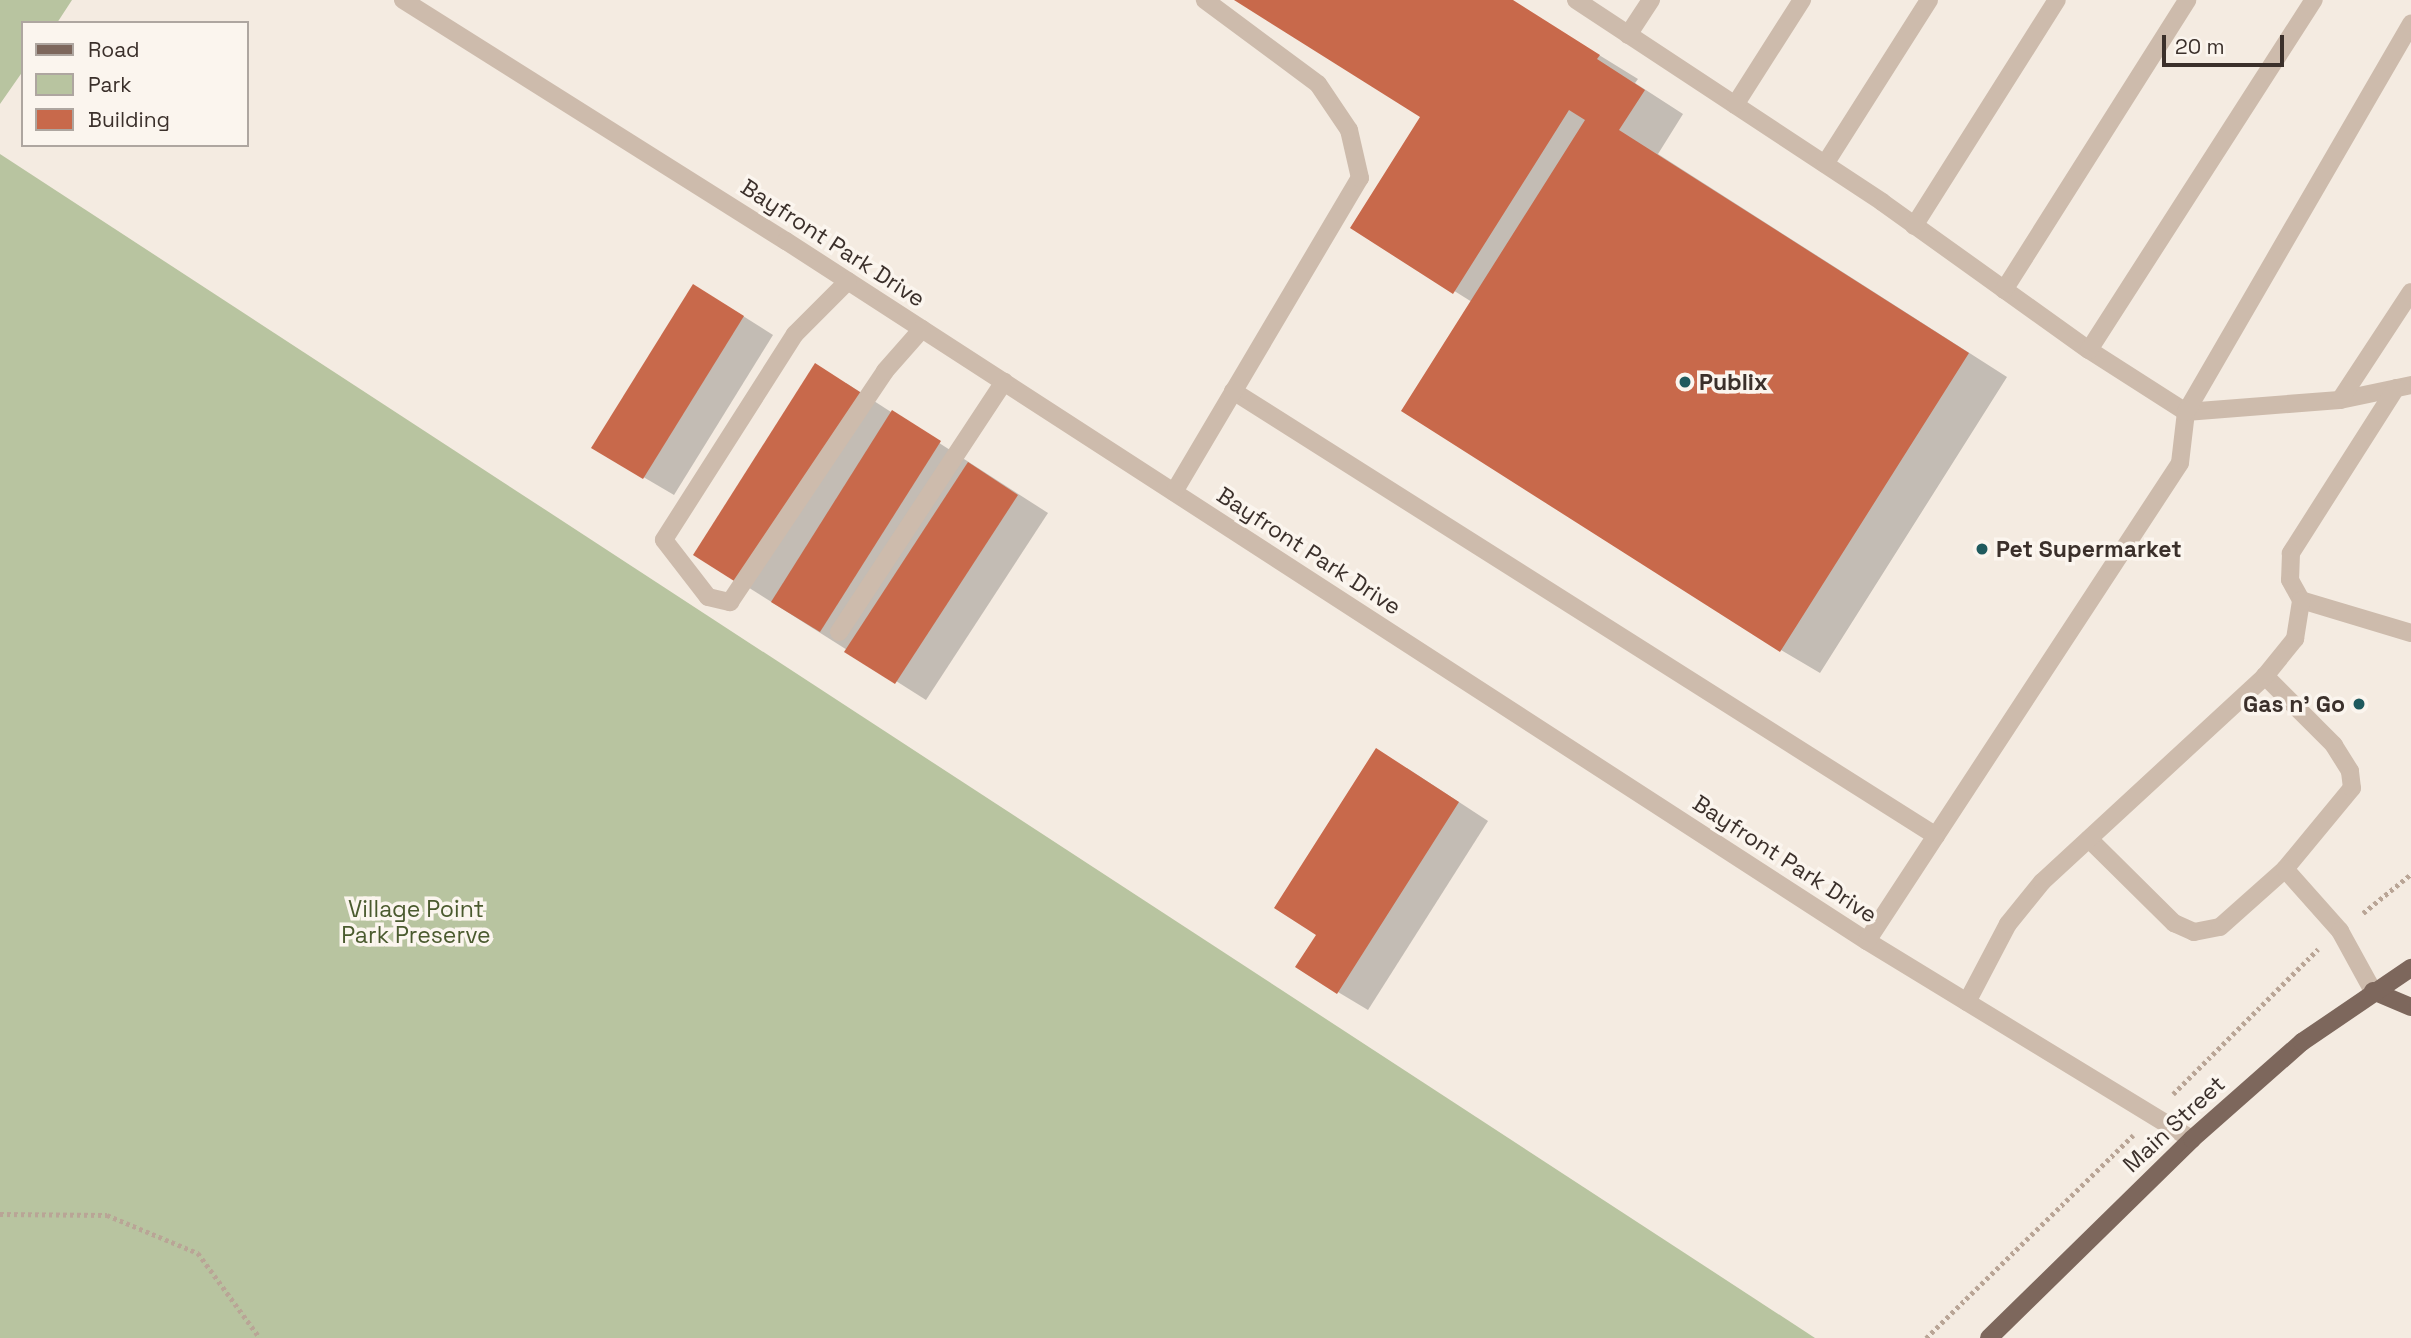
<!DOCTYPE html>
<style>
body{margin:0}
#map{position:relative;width:2411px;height:1338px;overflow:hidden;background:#f4ebe1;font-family:"Space Grotesk",sans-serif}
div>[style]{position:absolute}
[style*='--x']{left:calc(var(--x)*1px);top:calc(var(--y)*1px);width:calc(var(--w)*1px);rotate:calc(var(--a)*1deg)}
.green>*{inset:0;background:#b8c4a0}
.shadow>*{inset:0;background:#0003}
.building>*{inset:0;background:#c8694b}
.path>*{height:4.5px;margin-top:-2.25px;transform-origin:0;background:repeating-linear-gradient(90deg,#b9a596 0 3.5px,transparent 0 7px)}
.minor>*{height:18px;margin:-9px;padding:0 9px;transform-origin:9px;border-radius:9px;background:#cdbbac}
.major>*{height:18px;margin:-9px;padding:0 9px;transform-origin:9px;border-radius:9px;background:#7d675c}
.dots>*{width:19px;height:19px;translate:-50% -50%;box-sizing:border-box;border:4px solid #fbf5ee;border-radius:50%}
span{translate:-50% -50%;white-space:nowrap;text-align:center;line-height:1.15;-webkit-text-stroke:7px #fbf5ee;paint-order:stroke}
.street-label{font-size:23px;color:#3b302b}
.poi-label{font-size:23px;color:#3b302b;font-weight:700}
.left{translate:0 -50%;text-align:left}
.right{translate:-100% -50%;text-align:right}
.park-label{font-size:23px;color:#4a5a2e}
.legend{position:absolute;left:21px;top:21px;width:228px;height:126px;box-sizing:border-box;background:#fbf5ee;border:2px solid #aea6a0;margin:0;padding:9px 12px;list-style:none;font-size:21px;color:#3b302b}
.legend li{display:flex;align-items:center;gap:14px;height:35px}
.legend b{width:35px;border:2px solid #aea6a0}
.scale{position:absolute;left:2162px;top:35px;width:122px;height:32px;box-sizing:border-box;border:4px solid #3b302b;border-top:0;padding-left:9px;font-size:21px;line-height:24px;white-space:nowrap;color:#3b302b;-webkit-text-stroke:5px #fbf5ee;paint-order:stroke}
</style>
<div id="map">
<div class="green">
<i style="clip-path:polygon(0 0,72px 0,57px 23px,23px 23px,23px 71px,0 104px)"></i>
<i style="clip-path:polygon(0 154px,1815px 1338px,0 1338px)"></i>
</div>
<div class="shadow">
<i style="clip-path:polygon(1237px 0,1510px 0,1638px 79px,1635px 83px,1683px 114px,1658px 154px,2007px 377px,1820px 673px,1781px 650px,1472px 302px,1352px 227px,1422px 117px)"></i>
<i style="clip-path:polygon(724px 304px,773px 335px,674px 495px,594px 448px)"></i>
<i style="clip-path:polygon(846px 383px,1048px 513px,926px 700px,743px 584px)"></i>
<i style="clip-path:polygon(1407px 768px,1488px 821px,1368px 1010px,1338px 992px,1318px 934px)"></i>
</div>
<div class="building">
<i style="clip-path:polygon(1234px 0,1513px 0,1600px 55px,1597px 59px,1645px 90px,1619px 130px,1969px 353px,1780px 652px,1401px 411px,1585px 120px,1569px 110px,1453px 294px,1350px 228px,1420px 117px)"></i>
<i style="clip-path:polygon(693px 284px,744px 316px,643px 479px,591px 448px)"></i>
<i style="clip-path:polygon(815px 363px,863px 394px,742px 586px,693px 555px)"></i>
<i style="clip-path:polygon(892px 410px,941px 441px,820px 632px,771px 602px)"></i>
<i style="clip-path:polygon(968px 462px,1018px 495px,895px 684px,844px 652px)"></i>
<i style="clip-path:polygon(1376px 748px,1459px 802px,1337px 994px,1295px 967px,1316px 935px,1274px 908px)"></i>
</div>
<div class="path">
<i style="--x:2363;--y:913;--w:62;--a:-39.1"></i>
<i style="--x:2173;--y:1094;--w:205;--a:-45"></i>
<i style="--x:0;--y:1214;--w:107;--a:0.5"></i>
<i style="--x:107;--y:1215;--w:99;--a:22.7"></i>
<i style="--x:198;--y:1253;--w:105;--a:53.9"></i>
<i style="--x:1926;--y:1338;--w:290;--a:-44.4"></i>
</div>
<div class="minor">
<i style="--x:403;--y:0;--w:453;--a:32.2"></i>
<i style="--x:786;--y:241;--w:1288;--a:32.93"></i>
<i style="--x:1867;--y:941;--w:381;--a:31.4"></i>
<i style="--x:1576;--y:0;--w:367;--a:33.4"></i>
<i style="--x:1882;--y:202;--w:254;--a:35.6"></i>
<i style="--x:2089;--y:350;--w:115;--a:32.6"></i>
<i style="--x:2186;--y:412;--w:154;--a:-4.5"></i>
<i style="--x:2340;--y:400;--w:73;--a:-11.9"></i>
<i style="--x:1628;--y:35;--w:42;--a:-56.7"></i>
<i style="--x:1735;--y:105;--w:125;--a:-57.5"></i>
<i style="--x:1825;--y:164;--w:194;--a:-57.6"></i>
<i style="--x:1914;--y:226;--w:267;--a:-57.7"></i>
<i style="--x:848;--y:281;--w:75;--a:135"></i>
<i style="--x:795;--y:334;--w:244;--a:122.5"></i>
<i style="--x:664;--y:540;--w:72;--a:52.3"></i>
<i style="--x:708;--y:597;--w:23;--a:13"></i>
<i style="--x:730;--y:602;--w:278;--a:-56.1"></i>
<i style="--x:885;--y:371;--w:56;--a:-48.6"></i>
<i style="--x:2004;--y:290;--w:343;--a:-57.7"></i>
<i style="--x:2089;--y:350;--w:416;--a:-57.3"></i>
<i style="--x:2396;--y:388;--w:196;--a:122.5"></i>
<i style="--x:2291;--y:553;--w:27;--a:92"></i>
<i style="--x:2290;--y:580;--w:23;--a:61"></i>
<i style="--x:2301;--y:600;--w:115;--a:16.7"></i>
<i style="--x:1233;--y:391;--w:832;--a:32.33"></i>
<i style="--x:2340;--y:400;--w:129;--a:-56.7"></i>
<i style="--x:1174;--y:492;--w:365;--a:-59.4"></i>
<i style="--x:1360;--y:178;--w:49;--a:-102.9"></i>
<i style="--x:1349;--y:130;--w:55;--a:-124"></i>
<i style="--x:1318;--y:84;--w:141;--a:-143.4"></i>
<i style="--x:839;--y:632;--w:300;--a:-56.6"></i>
<i style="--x:2089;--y:839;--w:120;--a:44.7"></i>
<i style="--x:2174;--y:923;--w:22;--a:24"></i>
<i style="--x:2194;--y:932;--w:26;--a:-11"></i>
<i style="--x:2220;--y:927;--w:87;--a:-41.7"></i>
<i style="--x:2285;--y:869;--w:105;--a:-50.4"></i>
<i style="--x:2352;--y:788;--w:17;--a:-97"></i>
<i style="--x:2350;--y:771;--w:31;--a:-122"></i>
<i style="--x:2334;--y:745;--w:98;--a:-135"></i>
<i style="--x:2285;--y:869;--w:83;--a:48.4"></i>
<i style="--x:2340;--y:931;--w:68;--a:61.2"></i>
<i style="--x:1867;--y:941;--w:571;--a:-56.78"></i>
<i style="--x:2180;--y:463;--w:51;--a:-83.3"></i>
<i style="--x:2186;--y:412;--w:449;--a:-59.9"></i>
<i style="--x:1967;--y:1002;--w:88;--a:-62.3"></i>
<i style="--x:2008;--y:924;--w:54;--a:-51"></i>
<i style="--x:2042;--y:882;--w:304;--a:-42.7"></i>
<i style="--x:2265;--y:676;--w:48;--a:-51"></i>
<i style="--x:2295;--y:639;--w:39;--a:-81"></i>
</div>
<div class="major">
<i style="--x:2373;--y:991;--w:41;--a:22.8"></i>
<i style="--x:1989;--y:1338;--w:284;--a:-44.4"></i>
<i style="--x:2192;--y:1139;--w:147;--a:-41.4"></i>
<i style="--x:2302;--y:1042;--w:132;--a:-34.2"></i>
</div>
<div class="dots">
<i style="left:1685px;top:382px;background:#1f5a5e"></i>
<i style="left:1982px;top:549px;background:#1f5a5e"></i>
<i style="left:2359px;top:704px;background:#1f5a5e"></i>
</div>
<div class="street-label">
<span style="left:833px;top:243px;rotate:33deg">Bayfront Park Drive</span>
<span style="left:1309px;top:551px;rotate:33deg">Bayfront Park Drive</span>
<span style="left:1785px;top:859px;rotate:33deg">Bayfront Park Drive</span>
<span style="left:2174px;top:1124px;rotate:-43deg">Main Street</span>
</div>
<div class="poi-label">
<span class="left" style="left:1699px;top:382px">Publix</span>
<span class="left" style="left:1996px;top:549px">Pet Supermarket</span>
<span class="right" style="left:2345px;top:704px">Gas n' Go</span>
</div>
<div class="park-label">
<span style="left:416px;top:922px">Village Point<br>Park Preserve</span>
</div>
<ul class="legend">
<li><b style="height:9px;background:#7d675c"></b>Road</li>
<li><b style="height:19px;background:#b8c4a0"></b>Park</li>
<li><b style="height:19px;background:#c8694b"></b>Building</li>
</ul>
<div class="scale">20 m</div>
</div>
